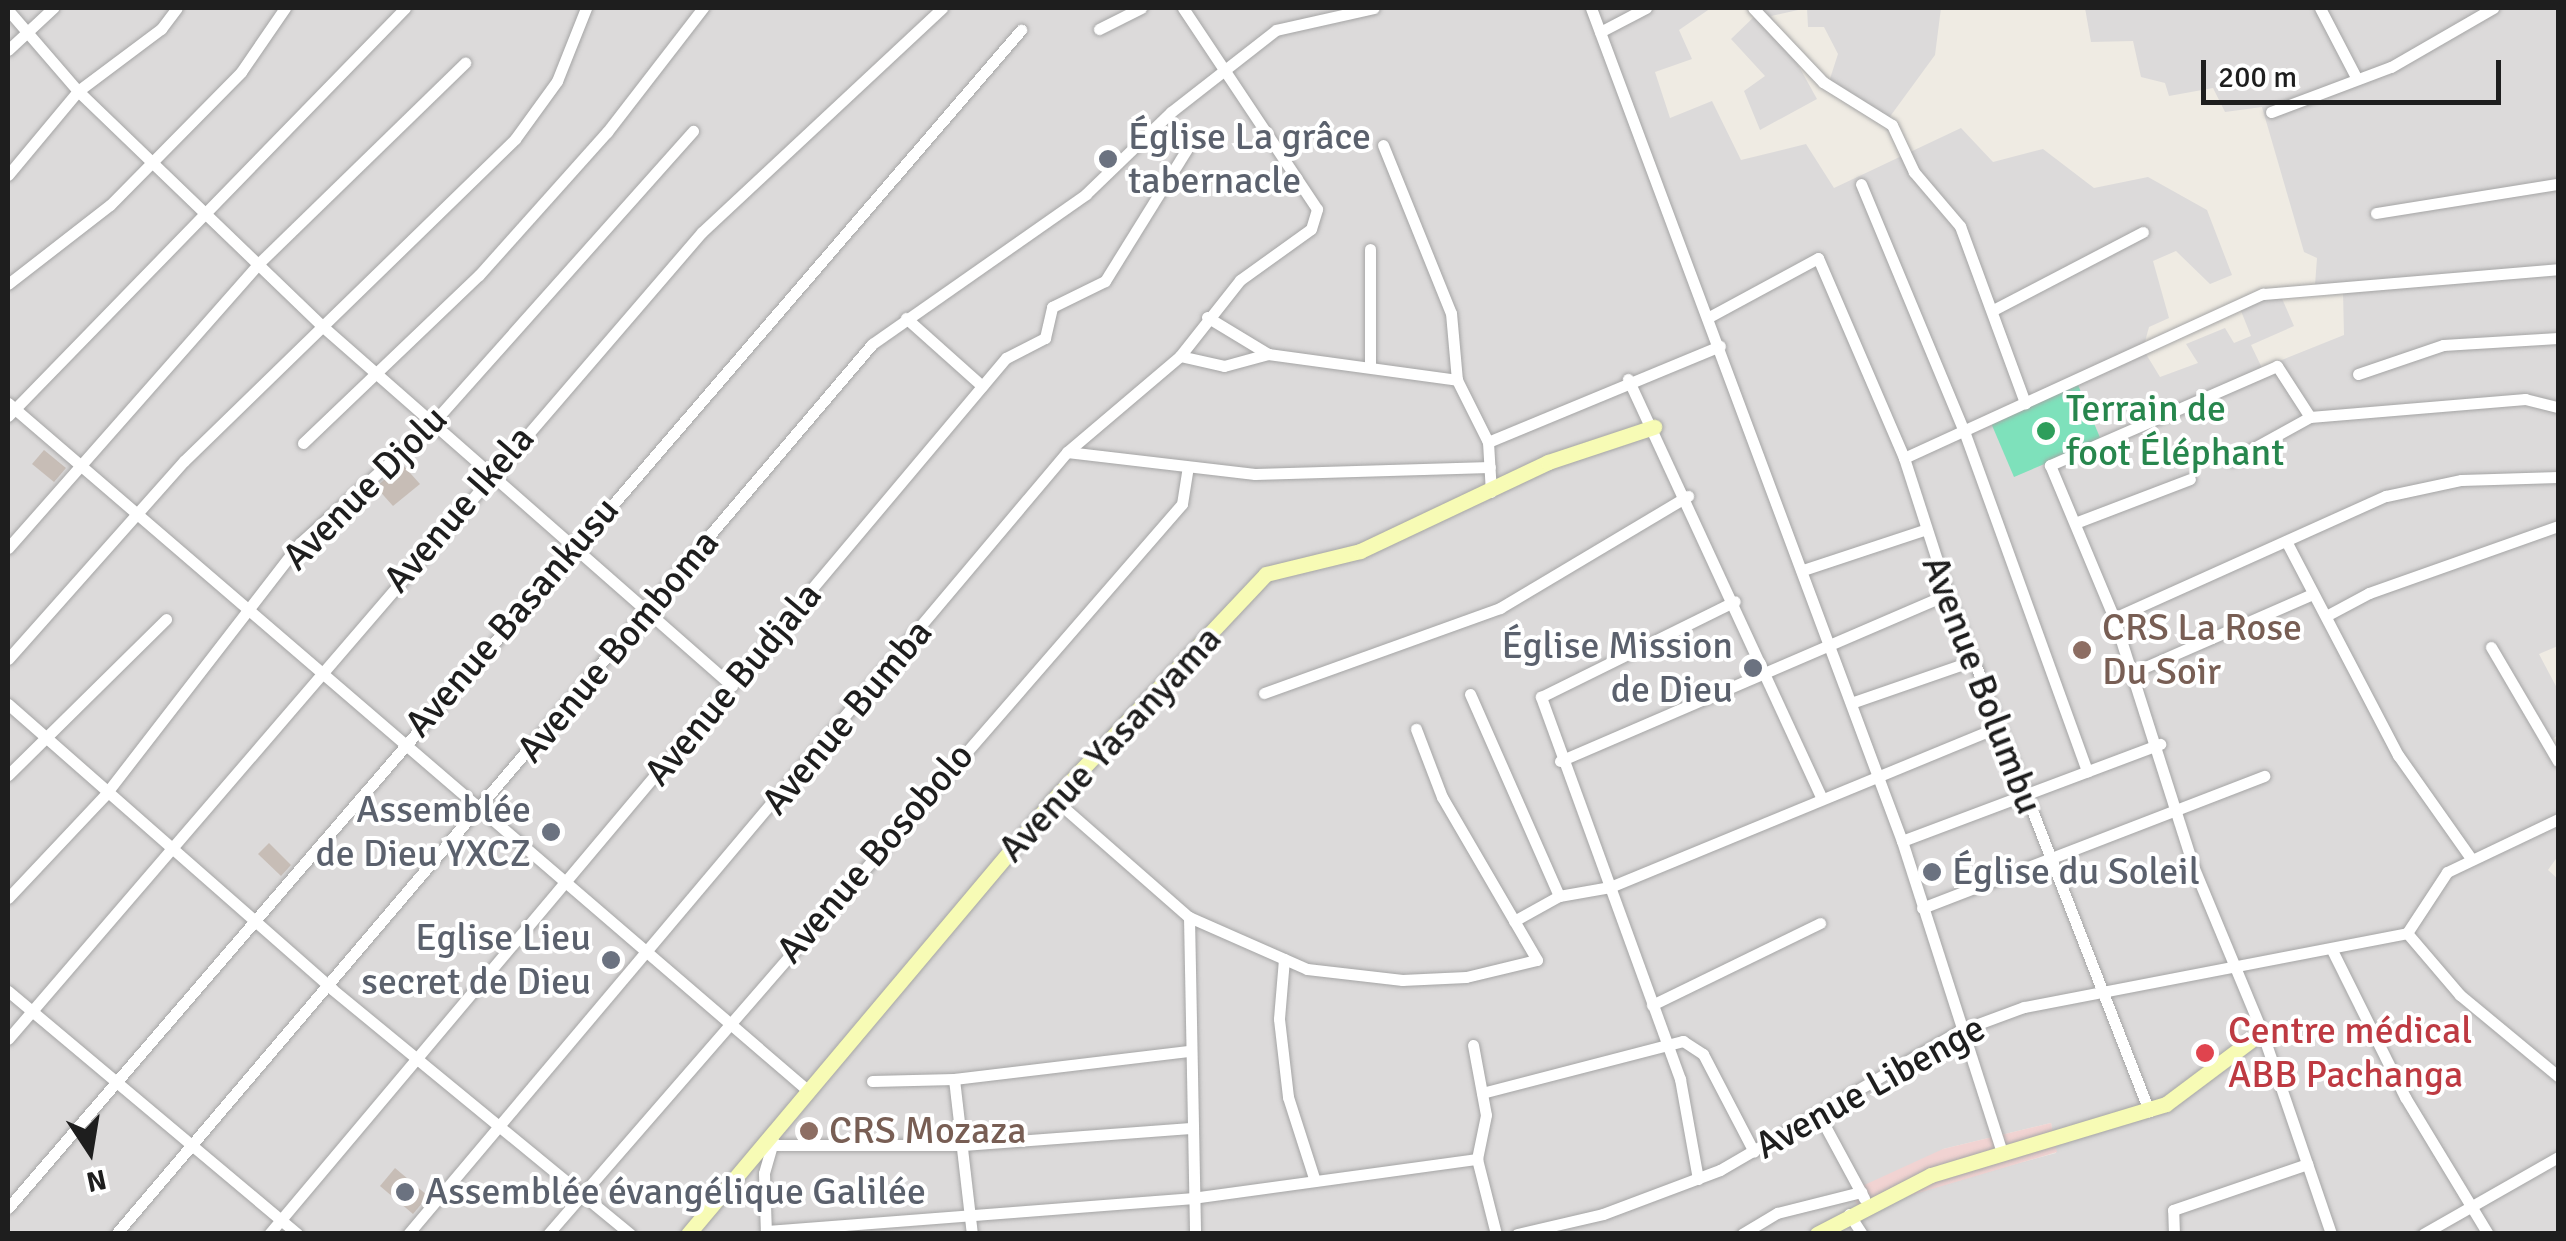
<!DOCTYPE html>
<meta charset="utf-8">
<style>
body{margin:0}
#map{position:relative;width:2566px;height:1241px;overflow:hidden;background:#efebe3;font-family:Signika,sans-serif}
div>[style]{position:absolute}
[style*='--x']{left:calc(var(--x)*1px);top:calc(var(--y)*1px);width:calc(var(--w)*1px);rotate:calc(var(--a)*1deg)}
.residential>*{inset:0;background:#dcdada}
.commercial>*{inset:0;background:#f1d3d2}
.pitch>*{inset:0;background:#7ee1bb}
.building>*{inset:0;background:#c7bdb6}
.roads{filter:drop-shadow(0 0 2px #a5a5a5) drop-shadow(0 0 2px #a5a5a5)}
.street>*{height:11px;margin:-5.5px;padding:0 5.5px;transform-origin:5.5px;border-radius:5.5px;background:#fff}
.secondary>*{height:15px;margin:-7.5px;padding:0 7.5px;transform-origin:7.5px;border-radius:7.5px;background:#f7fbb5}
.dots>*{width:28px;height:28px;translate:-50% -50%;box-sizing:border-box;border:5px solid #fff;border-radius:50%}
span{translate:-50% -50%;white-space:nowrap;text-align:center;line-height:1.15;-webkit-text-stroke:8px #fff;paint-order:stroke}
.worship-label{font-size:38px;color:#5b616d}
.left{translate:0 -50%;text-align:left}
.right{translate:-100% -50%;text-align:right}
.leisure-label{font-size:38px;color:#27864d}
.street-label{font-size:38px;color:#1e1e1e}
.education-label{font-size:38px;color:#785e54}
.health-label{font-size:38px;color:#be3a42}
.frame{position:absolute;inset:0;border:10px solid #1e1e1e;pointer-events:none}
.north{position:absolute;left:40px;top:1101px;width:100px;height:100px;-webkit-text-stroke:8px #fff;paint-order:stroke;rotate:168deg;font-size:28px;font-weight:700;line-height:40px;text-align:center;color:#1e1e1e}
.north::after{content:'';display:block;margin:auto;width:35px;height:45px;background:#1e1e1e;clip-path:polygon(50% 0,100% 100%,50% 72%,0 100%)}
.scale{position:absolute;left:2201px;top:60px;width:300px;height:45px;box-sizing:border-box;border:5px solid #1e1e1e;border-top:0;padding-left:12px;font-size:30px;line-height:35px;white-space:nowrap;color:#1e1e1e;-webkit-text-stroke:8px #fff;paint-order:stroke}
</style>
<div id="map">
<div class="residential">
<i style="clip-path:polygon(evenodd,8px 8px,1711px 8px,1679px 30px,1692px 59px,1655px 72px,1670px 118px,1712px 101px,1741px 160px,1806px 144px,1834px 188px,1961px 128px,1993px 162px,2043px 149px,2094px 188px,2148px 177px,2207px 210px,2232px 275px,2210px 284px,2176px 251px,2153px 261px,2169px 318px,2149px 327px,2143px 349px,2160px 377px,2198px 363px,2186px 344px,2225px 328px,2234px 343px,2251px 336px,2237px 301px,2277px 287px,2294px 326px,2251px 345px,2262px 368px,2344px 335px,2343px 292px,2315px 285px,2317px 258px,2304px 252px,2262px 107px,2225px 112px,2213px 88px,2169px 96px,2165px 83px,2141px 77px,2133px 41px,2091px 42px,2085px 8px,2558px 8px,2558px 646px,2539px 654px,2558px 690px,2558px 735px,2551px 740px,2558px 753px,2558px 856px,2548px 870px,2558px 879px,2558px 1233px,8px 1233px,8px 8px,2051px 1123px,2056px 1153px,1903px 1194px,1943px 1149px,2051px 1123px)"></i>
<i style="clip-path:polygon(1749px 8px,1807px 8px,1771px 16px,1817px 99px,1760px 130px,1744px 91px,1765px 76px,1731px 39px,1757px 14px)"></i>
<i style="clip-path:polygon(1807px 8px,1941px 8px,1935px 55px,1886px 122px,1826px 91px,1838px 54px,1824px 27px,1808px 27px)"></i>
</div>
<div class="commercial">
<i style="clip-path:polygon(2051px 1123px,2057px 1152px,1861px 1210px,1849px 1192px,1943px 1149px)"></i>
</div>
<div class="pitch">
<i style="clip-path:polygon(2078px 385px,2101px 440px,2014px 477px,1991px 423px)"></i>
</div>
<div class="building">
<i style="clip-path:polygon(44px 450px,66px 468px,54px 482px,32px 464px)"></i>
<i style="clip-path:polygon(402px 464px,420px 484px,393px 506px,376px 487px)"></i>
<i style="clip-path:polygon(269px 843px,291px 865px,281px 876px,258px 854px)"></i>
<i style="clip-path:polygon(395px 1168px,428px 1196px,413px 1214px,380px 1186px)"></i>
</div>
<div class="roads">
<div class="street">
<i style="--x:1591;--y:8;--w:889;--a:69.53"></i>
<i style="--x:1902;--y:841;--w:324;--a:72.2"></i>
<i style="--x:1753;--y:8;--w:102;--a:46.6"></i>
<i style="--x:1823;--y:82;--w:81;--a:31.9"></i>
<i style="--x:1892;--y:125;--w:52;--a:64.9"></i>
<i style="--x:1914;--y:172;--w:71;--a:49.6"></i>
<i style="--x:1960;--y:226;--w:189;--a:69.8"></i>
<i style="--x:2320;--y:8;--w:80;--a:62.5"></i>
<i style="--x:8;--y:10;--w:107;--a:49.2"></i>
<i style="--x:78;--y:91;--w:337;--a:43.9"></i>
<i style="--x:321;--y:325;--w:547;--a:41.29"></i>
<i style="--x:1099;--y:29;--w:47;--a:-26.6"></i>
<i style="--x:1600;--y:32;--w:52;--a:-27.6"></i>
<i style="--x:8;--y:50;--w:62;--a:-43"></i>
<i style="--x:2271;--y:112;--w:128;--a:-20.6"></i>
<i style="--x:2391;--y:67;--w:118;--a:-30"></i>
<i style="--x:1383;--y:145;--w:181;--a:68"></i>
<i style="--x:1451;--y:313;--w:67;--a:84.9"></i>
<i style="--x:1457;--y:380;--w:69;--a:63.4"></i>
<i style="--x:1488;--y:442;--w:50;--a:86.6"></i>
<i style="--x:8;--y:175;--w:109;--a:-50.2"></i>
<i style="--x:78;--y:91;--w:104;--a:-36.8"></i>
<i style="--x:161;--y:29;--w:26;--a:-53"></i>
<i style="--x:1861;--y:184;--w:268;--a:67.4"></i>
<i style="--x:1964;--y:431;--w:362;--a:70.1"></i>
<i style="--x:2376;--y:213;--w:184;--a:-9.1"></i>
<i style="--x:1370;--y:249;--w:118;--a:90"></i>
<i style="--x:8;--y:284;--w:129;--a:-37.8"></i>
<i style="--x:110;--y:205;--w:187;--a:-45.4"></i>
<i style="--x:241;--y:72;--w:78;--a:-55.5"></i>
<i style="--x:1993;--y:310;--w:169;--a:-27.5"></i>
<i style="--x:1207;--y:317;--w:71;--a:31.2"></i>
<i style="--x:1709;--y:317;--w:124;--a:-28.4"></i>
<i style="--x:1818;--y:258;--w:218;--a:66.7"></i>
<i style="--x:1904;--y:458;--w:143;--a:72.1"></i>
<i style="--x:1948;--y:594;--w:555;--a:68.75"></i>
<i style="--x:906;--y:318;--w:102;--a:41.8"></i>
<i style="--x:1180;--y:356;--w:45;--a:12.8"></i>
<i style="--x:1224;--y:366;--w:46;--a:-15.3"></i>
<i style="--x:1268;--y:354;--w:191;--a:7.8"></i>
<i style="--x:2358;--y:374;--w:90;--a:-18.8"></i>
<i style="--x:2443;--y:345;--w:115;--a:-3.5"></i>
<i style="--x:1628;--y:379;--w:460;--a:65.2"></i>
<i style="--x:8;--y:403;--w:1052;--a:40.68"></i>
<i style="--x:8;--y:416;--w:569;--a:-45.78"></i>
<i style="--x:2310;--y:417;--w:61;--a:-122.9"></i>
<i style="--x:2277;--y:366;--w:248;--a:156.4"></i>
<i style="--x:2050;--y:465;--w:166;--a:67.3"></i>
<i style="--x:2114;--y:618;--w:260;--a:72.3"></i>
<i style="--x:2193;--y:866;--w:180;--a:67.4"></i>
<i style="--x:2262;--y:1032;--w:213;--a:71.1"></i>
<i style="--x:1488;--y:442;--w:251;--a:-22.5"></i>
<i style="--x:303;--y:443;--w:243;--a:-43.7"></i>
<i style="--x:479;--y:275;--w:192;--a:-48.2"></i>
<i style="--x:607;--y:132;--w:157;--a:-52.3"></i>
<i style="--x:1067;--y:452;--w:189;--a:6.7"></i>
<i style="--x:1255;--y:474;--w:235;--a:-1.7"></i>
<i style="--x:1904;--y:458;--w:395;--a:-24.6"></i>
<i style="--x:2263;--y:294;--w:296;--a:-4.8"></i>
<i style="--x:2232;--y:460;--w:89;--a:-28.9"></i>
<i style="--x:2310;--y:417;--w:216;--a:-4.8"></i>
<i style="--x:2525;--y:399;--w:34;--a:14"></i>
<i style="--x:2075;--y:523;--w:123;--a:-20.9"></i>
<i style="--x:2286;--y:541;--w:242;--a:62.4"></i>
<i style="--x:2398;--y:755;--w:125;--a:54.8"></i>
<i style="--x:8;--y:548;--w:378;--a:-48.6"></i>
<i style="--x:258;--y:264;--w:289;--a:-44.2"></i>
<i style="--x:1803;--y:570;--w:127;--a:-18.3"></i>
<i style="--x:2326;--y:616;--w:49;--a:-28.1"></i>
<i style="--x:2369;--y:593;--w:201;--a:-19.5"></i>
<i style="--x:2114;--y:618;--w:298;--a:-24.2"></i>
<i style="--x:2386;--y:496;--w:77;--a:-12"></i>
<i style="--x:2461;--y:480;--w:97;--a:-1.8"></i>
<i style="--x:2491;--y:647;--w:132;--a:59.6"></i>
<i style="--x:8;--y:659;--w:265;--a:-48.4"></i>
<i style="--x:184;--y:461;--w:462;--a:-44.2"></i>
<i style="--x:515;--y:139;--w:72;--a:-54.1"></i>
<i style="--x:557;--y:81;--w:79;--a:-68.3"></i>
<i style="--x:2134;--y:672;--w:192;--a:-23.6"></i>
<i style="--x:1264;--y:693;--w:251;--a:-19.8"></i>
<i style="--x:1500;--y:608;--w:219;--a:-30.8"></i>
<i style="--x:1470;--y:694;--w:221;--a:66.2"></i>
<i style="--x:1559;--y:896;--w:52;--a:-10"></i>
<i style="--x:1610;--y:887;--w:421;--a:-22.4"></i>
<i style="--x:1851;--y:703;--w:131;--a:-19.1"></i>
<i style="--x:8;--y:704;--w:432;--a:41.3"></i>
<i style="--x:332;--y:989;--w:386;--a:39.4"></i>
<i style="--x:1560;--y:761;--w:422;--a:-23.3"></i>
<i style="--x:8;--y:775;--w:222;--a:-44.6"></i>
<i style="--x:1054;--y:799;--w:179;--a:41.2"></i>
<i style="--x:1189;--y:917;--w:317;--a:88.9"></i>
<i style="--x:1902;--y:841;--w:276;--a:-20.6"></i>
<i style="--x:8;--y:898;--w:141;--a:-46.7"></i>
<i style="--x:105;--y:795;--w:319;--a:-52.3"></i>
<i style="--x:300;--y:543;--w:176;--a:-42"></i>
<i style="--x:431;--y:425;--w:394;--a:-48.3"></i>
<i style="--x:1922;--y:908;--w:367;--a:-21.1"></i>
<i style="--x:1189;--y:917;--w:129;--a:23.8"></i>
<i style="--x:1307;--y:969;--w:96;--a:6.6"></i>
<i style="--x:1402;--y:980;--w:64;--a:-2.7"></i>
<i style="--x:1466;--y:977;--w:73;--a:-13.5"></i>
<i style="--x:1537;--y:960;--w:189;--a:-120.2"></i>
<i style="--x:1442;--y:797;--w:73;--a:-110.9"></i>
<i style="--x:1514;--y:921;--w:51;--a:-29.1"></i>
<i style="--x:2407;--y:933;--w:82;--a:49.5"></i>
<i style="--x:2460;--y:995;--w:127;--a:39.6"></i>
<i style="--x:2407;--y:933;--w:73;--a:-56.7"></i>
<i style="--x:2447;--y:872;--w:123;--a:-25.5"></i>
<i style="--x:2333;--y:952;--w:162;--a:63.6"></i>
<i style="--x:2405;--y:1097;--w:160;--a:58.8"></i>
<i style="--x:1284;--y:959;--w:60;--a:94.8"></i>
<i style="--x:1279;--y:1019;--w:79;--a:83.4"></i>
<i style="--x:1288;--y:1097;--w:88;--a:72.2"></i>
<i style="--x:8;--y:991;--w:378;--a:40"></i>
<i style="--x:1652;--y:1005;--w:187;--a:-26"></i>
<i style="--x:8;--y:1039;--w:1064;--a:-49.31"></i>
<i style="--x:702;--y:232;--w:328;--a:-43"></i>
<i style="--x:1473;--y:1045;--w:71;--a:79.5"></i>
<i style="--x:1486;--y:1115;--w:45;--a:101.6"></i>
<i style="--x:1477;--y:1159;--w:77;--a:75.8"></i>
<i style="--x:954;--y:1079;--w:156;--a:83.4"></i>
<i style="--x:872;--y:1081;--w:82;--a:-1.4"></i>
<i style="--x:954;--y:1079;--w:238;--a:-6.8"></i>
<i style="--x:1482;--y:1093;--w:208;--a:-14.5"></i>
<i style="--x:1683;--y:1041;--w:24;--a:33"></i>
<i style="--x:1703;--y:1054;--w:110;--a:62.5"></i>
<i style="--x:1818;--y:1113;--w:97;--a:61.6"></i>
<i style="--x:775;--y:1145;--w:188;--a:0"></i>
<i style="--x:963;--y:1145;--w:228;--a:-4.3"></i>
<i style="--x:1698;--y:1179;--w:102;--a:-100.2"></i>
<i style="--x:1680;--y:1079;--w:407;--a:-110"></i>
<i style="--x:1541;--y:697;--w:216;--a:-26.3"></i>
<i style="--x:8;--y:1208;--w:1554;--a:-49.31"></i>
<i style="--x:1849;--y:1214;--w:24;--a:57"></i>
<i style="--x:766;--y:1231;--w:427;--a:-4.4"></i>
<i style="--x:1192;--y:1198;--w:288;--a:-7.8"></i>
<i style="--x:116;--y:1234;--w:1168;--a:-49.65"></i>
<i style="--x:872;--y:344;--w:261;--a:-35"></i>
<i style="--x:1086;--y:194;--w:118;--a:-44"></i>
<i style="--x:1171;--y:112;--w:133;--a:-38"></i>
<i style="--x:1276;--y:30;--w:100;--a:-12.7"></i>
<i style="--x:269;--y:1234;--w:1145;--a:-49.93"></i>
<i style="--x:1006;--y:358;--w:44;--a:-27.1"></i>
<i style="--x:1045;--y:338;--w:32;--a:-77"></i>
<i style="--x:1052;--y:307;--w:59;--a:-26.1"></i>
<i style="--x:1105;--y:281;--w:158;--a:-58.2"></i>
<i style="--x:408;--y:1234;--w:1023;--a:-49.88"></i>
<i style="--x:1067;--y:452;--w:148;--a:-40.3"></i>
<i style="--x:1180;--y:356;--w:97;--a:-51.7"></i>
<i style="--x:1240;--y:280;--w:87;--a:-35.7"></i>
<i style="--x:1311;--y:229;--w:21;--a:-73"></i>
<i style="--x:1317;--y:209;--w:242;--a:-123.7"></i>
<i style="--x:548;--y:1234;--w:967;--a:-49.03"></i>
<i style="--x:1182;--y:504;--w:36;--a:-81"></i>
<i style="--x:766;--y:1234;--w:61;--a:-91.9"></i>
<i style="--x:764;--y:1173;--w:33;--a:-74"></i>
<i style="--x:1517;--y:1234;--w:88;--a:-13.1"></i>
<i style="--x:1603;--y:1214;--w:125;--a:-20.6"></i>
<i style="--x:1720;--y:1170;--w:276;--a:-30.2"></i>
<i style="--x:1959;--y:1031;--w:69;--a:-20.3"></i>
<i style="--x:2024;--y:1007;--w:390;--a:-10.9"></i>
<i style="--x:1742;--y:1234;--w:41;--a:-31"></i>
<i style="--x:1777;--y:1213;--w:87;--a:-14"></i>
<i style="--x:2174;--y:1234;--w:24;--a:-92"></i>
<i style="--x:2173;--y:1210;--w:142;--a:-18.9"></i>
<i style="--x:2423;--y:1234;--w:155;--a:-29.7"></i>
</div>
<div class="secondary">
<i style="--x:688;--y:1234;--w:568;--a:-49.92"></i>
<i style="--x:1054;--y:799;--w:309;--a:-46.7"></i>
<i style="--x:1266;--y:574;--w:97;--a:-13.7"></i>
<i style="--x:1360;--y:551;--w:208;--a:-25.3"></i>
<i style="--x:1548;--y:462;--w:112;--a:-18.3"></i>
<i style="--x:1817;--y:1234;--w:128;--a:-27.4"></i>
<i style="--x:1931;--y:1175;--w:245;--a:-16.8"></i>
<i style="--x:2166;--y:1104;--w:120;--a:-36.9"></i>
</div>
</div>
<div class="dots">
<i style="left:1108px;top:159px;background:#6b7280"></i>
<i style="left:2046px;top:431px;background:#2e9e5b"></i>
<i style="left:2082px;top:650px;background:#8d6e63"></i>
<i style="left:1753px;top:668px;background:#6b7280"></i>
<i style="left:551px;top:832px;background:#6b7280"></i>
<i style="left:1932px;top:872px;background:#6b7280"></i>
<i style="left:611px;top:960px;background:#6b7280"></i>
<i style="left:2205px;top:1053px;background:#e0444e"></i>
<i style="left:809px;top:1131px;background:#8d6e63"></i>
<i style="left:405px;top:1192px;background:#6b7280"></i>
</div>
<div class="worship-label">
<span class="left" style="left:1128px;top:159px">Église La grâce<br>tabernacle</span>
<span class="right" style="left:1733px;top:668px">Église Mission<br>de Dieu</span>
<span class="right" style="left:531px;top:832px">Assemblée<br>de Dieu YXCZ</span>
<span class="left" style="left:1952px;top:872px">Église du Soleil</span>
<span class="right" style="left:591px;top:960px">Eglise Lieu<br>secret de Dieu</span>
<span class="left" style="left:425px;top:1192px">Assemblée évangélique Galilée</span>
</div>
<div class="leisure-label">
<span class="left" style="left:2066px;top:431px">Terrain de<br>foot Éléphant</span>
</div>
<div class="street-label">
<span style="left:365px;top:488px;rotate:-45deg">Avenue Djolu</span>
<span style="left:459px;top:509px;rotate:-49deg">Avenue Ikela</span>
<span style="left:512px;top:617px;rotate:-49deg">Avenue Basankusu</span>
<span style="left:618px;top:646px;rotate:-50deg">Avenue Bomboma</span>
<span style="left:733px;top:684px;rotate:-50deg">Avenue Budjala</span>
<span style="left:1982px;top:685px;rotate:69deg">Avenue Bolumbu</span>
<span style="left:847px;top:717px;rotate:-50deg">Avenue Bumba</span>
<span style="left:1110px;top:744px;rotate:-47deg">Avenue Yasanyama</span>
<span style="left:875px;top:853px;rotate:-49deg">Avenue Bosobolo</span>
<span style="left:1870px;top:1087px;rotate:-29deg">Avenue Libenge</span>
</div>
<div class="education-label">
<span class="left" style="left:2102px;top:650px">CRS La Rose<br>Du Soir</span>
<span class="left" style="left:829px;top:1131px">CRS Mozaza</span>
</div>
<div class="health-label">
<span class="left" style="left:2228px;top:1053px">Centre médical<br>ABB Pachanga</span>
</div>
<div class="frame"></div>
<div class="north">N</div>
<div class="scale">200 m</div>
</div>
